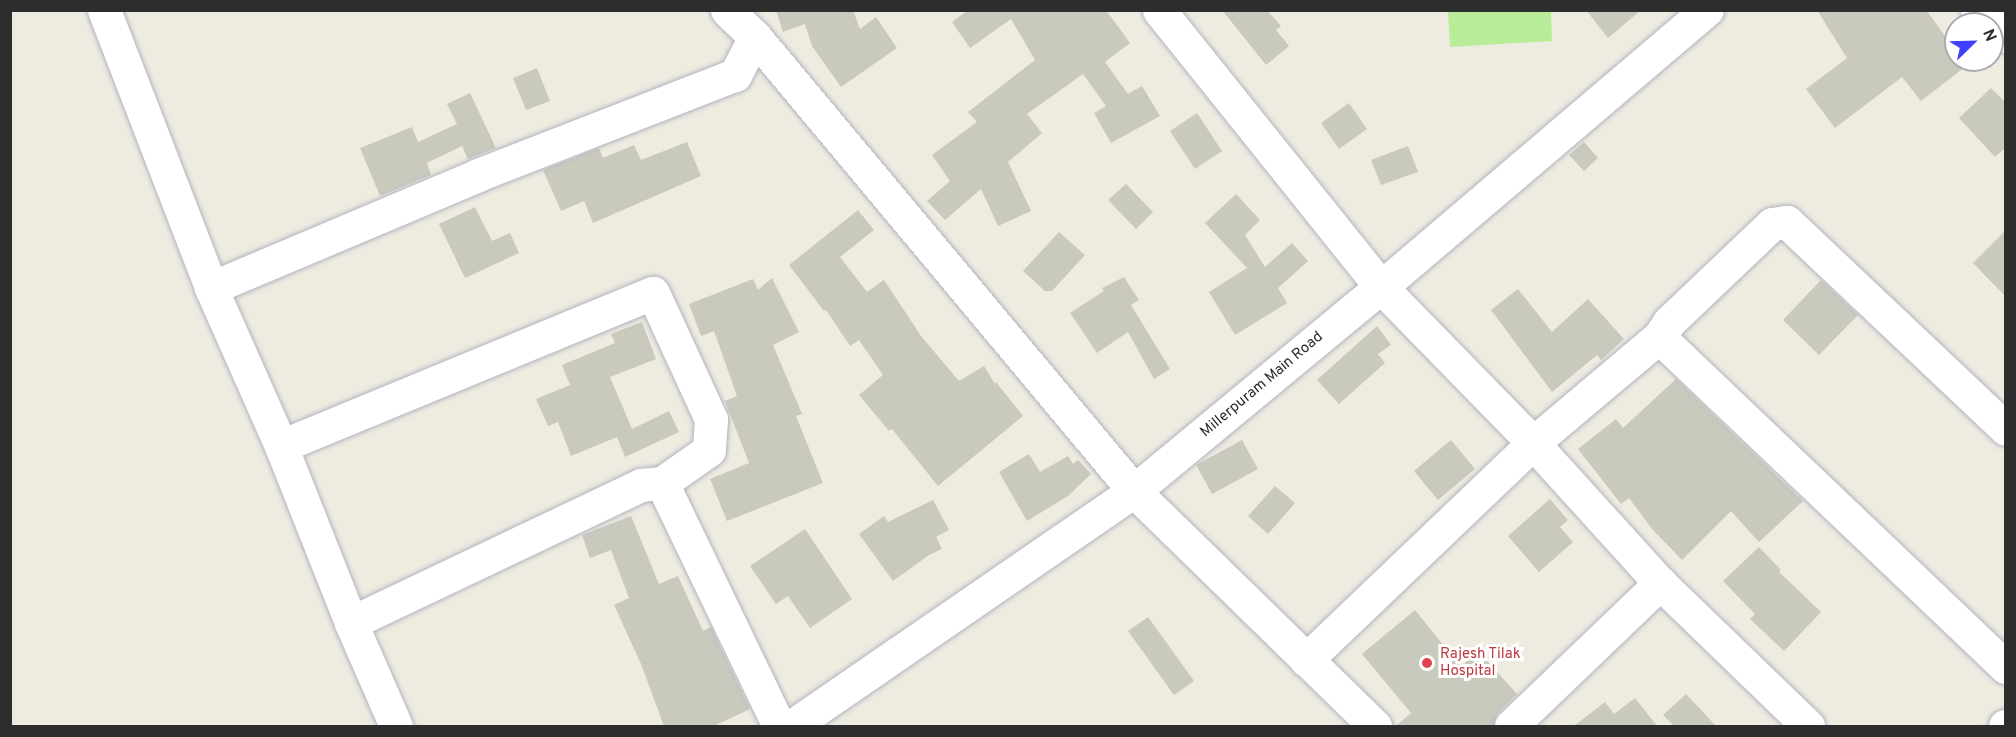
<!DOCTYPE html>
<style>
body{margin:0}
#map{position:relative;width:2016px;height:737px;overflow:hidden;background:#eeebe0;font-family:Overpass,sans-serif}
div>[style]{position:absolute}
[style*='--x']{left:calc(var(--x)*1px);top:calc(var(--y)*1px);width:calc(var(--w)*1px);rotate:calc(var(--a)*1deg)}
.pitch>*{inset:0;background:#b9ec98}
.building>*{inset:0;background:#cac9be}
.roads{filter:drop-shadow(0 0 2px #b3b3c0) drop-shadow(0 0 2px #b3b3c0)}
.minor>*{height:33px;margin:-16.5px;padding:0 16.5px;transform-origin:16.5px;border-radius:16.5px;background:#fff}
.dots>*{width:16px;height:16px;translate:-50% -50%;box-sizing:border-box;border:3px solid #fff;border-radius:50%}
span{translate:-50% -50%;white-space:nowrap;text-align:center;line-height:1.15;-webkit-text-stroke:6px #fff;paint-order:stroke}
.street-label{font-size:15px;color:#2d2d2d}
.health-label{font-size:15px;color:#be3a42}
.left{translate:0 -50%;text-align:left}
.frame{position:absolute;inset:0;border:12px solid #2d2d2d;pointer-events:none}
.north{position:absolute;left:1944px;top:12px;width:60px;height:60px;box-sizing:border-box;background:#fff;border:2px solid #ababab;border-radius:50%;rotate:67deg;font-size:16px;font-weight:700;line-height:24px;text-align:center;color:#2d2d2d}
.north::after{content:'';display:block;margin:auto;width:21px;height:27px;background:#3f40fd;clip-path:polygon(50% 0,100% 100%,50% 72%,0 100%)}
</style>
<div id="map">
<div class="pitch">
<i style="clip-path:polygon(1448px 11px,1551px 11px,1552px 41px,1450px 47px)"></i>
</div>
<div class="building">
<i style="clip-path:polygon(776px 10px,853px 10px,860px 29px,876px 17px,897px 48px,841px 87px,812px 46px,805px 24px,783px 32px)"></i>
<i style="clip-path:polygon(968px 10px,1106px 10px,1130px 43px,1105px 62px,1128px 94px,1142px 86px,1160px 116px,1111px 143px,1094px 113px,1106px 106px,1083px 74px,1027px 114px,1042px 133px,1008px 162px,1031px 211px,998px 226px,981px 189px,945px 220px,927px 201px,950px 181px,932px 155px,977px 122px,968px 112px,1035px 60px,1011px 19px,970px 48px,952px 22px)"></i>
<i style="clip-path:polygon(1222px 10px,1267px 10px,1281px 26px,1276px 30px,1289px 46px,1266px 65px)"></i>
<i style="clip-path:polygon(1586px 10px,1641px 10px,1608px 38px)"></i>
<i style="clip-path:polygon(1817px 10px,1926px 10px,1956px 51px,1956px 60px,1974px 60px,1921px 101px,1902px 77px,1835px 128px,1806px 89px,1847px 58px)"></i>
<i style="clip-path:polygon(537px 68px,550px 101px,526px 110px,513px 78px)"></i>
<i style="clip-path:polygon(1991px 88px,2006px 103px,2006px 147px,1995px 157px,1959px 118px)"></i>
<i style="clip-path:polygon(470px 93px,496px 148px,468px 159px,462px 146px,427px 163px,431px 175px,380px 196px,360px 148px,412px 127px,418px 142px,457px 124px,447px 104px)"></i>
<i style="clip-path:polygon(1349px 103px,1367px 129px,1339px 149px,1321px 123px)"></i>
<i style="clip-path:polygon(1197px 113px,1222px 151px,1195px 169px,1170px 131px)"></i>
<i style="clip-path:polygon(687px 142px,701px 176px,593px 223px,584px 201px,561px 211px,543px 170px,599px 148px,603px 158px,634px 145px,641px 160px)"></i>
<i style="clip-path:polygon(1584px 142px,1598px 158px,1584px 171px,1569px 155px)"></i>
<i style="clip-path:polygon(1408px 146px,1418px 172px,1381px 185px,1371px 160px)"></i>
<i style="clip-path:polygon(1126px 184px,1153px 212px,1136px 229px,1108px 200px)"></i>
<i style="clip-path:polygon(1236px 194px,1260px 220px,1245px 235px,1265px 267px,1292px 243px,1308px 261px,1278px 288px,1287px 303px,1235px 335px,1209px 292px,1247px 268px,1205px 223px)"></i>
<i style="clip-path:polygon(475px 207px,492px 241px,510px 233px,519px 253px,465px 278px,439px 224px)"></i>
<i style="clip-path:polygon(858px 210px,874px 230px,840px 257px,867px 292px,884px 280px,921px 336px,959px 381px,984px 366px,995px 384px,996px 382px,1023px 416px,938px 486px,892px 429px,889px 431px,859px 395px,883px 375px,859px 340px,850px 346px,826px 310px,824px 311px,789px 265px)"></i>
<i style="clip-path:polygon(2006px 230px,2006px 297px,1973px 263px)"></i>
<i style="clip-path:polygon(1059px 232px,1085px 255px,1052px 291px,1045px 291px,1023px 271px)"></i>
<i style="clip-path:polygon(1124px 277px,1139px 300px,1131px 305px,1170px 369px,1154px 379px,1128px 332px,1097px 353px,1070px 313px,1104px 291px,1102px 288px)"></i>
<i style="clip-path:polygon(772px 278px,799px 332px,773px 345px,802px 414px,796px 416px,823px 483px,727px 521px,710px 479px,749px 463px,725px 401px,737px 396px,714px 331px,701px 336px,689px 304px,753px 279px,758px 290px)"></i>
<i style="clip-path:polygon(1821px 280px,1858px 315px,1819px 355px,1783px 320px)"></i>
<i style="clip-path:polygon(1518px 289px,1552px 332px,1588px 299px,1624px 339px,1601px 360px,1597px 355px,1552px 392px,1491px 310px)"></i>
<i style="clip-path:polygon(642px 322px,656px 359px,610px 377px,632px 429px,669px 411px,679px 432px,625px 457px,617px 437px,571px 456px,558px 422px,548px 426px,536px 399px,570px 385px,562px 365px,615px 343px,611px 334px)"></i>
<i style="clip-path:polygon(1377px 326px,1391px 345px,1378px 354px,1385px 363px,1339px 404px,1317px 380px)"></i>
<i style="clip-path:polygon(1676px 379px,1803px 501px,1759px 542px,1731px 511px,1682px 560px,1652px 529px,1629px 498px,1621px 504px,1578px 449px,1616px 419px,1623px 428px)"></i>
<i style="clip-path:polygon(1242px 440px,1258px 469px,1212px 494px,1196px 465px)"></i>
<i style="clip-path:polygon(1451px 440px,1475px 469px,1438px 500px,1414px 471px)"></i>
<i style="clip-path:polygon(1029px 454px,1040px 472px,1068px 456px,1073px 464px,1078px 460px,1091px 474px,1068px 496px,1027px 521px,999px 472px)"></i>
<i style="clip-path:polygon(1275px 486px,1295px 503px,1268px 534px,1248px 516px)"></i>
<i style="clip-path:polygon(1550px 499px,1568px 520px,1560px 527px,1573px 542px,1539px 572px,1508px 536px)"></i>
<i style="clip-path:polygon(933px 500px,949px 530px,936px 537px,942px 549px,929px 555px,893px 581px,859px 534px,884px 516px,888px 522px)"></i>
<i style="clip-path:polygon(631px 516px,659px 584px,678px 576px,703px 631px,711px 627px,750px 709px,714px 726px,664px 726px,641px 664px,614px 605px,629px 598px,611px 550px,590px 558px,582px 535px)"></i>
<i style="clip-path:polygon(805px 529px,852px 599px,810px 628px,788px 596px,776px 604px,750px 566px)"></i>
<i style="clip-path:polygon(1759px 547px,1781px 570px,1779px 572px,1821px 612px,1784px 651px,1750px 619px,1755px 614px,1723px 581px)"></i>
<i style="clip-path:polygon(1415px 610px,1461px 667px,1478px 651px,1517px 694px,1498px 713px,1493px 726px,1396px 726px,1411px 713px,1362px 654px)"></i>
<i style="clip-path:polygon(1148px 617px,1194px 681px,1174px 695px,1128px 631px)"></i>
<i style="clip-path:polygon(1686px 694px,1716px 726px,1674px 726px,1663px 715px)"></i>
<i style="clip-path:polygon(1635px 698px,1657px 726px,1574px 726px,1605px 702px,1614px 714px)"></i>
</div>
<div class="roads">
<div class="minor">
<i style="--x:104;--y:10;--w:298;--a:68.9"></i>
<i style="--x:211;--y:288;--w:173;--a:66.1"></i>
<i style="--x:281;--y:446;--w:190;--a:68.4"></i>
<i style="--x:351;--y:623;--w:112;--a:66.4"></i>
<i style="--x:727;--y:10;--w:39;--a:44"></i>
<i style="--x:755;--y:37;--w:591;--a:50.14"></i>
<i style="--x:1134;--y:491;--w:337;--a:44.3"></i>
<i style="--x:1159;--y:10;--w:355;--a:51.3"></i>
<i style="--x:1381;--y:287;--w:218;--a:45.7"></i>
<i style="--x:1533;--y:443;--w:189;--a:47.8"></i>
<i style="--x:1660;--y:583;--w:206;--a:44"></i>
<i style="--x:1977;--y:10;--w:39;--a:42"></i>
<i style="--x:211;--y:288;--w:290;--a:-22.9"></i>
<i style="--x:478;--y:175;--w:276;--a:-21.3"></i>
<i style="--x:735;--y:75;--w:43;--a:-62.2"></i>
<i style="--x:1659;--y:337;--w:479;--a:43.6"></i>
<i style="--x:281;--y:446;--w:402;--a:-22.4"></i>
<i style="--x:653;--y:293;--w:139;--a:65.3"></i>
<i style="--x:711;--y:419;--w:31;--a:94"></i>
<i style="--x:709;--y:450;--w:57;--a:144.9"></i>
<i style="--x:662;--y:483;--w:21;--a:175"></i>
<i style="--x:641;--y:485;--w:321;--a:154.6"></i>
<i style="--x:662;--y:483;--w:270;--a:64.3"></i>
<i style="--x:1306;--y:660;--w:314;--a:-43.7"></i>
<i style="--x:1533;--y:443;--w:165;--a:-40.1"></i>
<i style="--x:1659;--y:337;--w:18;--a:-56"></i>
<i style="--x:1669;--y:322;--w:142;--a:-43.6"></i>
<i style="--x:1772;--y:224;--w:15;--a:-8"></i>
<i style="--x:1787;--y:222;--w:301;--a:43.4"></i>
<i style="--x:792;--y:726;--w:415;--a:-34.5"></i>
<i style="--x:1134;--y:491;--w:320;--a:-39.6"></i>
<i style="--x:1381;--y:287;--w:428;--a:-40.4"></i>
<i style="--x:1511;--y:726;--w:207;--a:-43.8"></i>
<i style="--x:2005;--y:726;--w:1;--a:0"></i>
</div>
</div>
<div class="dots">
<i style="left:1427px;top:663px;background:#e0444e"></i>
</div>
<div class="street-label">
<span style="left:1262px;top:385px;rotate:-40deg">Millerpuram Main Road</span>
</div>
<div class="health-label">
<span class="left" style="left:1440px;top:663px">Rajesh Tilak<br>Hospital</span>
</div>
<div class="frame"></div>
<div class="north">N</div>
</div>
